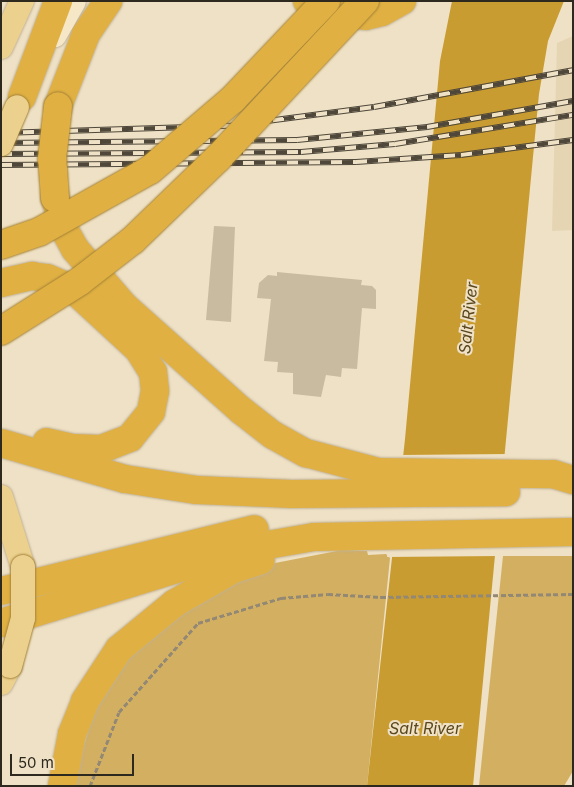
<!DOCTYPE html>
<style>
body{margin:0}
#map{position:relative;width:574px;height:787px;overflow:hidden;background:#efe1c5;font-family:Inter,sans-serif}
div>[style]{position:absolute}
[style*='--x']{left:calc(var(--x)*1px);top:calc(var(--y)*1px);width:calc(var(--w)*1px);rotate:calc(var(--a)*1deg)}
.built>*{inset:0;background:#e6d5b3}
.green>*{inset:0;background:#d3af62}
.water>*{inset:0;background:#c99c32}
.pier>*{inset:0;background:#efe1c5}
.building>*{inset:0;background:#c9bba0}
.path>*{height:3px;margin-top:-1.5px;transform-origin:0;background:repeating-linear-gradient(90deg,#928874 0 5px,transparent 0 7.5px)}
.roads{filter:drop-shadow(0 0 1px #bfb196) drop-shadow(0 0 1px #bfb196)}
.secondary>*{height:21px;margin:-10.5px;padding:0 10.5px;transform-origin:10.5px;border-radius:10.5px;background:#f6e7c7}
.primary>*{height:24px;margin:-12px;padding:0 12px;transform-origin:12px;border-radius:12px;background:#ecd08e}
.motorway>*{height:28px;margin:-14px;padding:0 14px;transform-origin:14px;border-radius:14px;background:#e0b043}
.rail>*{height:5.5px;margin-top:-2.75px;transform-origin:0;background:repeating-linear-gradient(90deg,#efe1c5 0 11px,#4e473a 0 22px);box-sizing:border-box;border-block:1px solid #4e473a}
.bridges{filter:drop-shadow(0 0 1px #a28136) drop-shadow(0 0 1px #a28136)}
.primary-bridge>*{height:24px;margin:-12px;padding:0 12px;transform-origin:12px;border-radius:12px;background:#ecd08e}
.motorway-bridge>*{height:28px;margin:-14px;padding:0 14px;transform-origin:14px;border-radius:14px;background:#e0b043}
span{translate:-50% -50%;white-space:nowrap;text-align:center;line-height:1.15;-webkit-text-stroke:4px #efe1c5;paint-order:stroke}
.water-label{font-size:16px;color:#5a471d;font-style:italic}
.frame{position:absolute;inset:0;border:2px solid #2e291e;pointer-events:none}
.scale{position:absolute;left:10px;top:754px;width:124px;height:22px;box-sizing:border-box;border:2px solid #2e291e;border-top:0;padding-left:6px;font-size:15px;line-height:18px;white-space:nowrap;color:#2e291e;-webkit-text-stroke:4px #efe1c5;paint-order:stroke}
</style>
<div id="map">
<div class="built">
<i style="clip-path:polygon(573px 36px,573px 230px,552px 231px,557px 43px)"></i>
</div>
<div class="green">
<i style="clip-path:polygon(342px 550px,367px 551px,368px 555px,386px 554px,390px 558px,367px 786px,73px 786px,95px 706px,149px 631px,270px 564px)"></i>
<i style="clip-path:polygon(503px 556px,573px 556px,573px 771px,564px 786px,479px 786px)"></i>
</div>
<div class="water">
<i style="clip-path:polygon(452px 1px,564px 1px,548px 41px,539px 94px,473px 786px,367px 786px,405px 439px,440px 61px)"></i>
</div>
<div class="pier">
<i style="clip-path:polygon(508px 454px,498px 556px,387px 557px,401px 455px)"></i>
</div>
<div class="building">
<i style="clip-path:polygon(214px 226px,235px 227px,231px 322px,206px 320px)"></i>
<i style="clip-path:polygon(277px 272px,362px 280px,361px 285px,372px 286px,376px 290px,376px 309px,362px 308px,357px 369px,342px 368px,341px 377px,326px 375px,321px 397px,293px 394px,293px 373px,277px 372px,278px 362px,264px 361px,271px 299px,257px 298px,259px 283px,268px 275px,277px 276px)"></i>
</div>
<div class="path">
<i style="--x:90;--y:786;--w:79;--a:-68.6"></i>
<i style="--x:119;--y:712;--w:119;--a:-48.4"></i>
<i style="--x:198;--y:623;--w:87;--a:-16.8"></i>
<i style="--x:281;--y:598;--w:47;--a:-4.9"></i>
<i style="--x:328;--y:594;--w:53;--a:3.2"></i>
<i style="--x:381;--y:597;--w:192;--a:-0.9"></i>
</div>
<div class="roads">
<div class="secondary">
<i style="--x:55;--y:36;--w:40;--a:-60.3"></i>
</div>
<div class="primary">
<i style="--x:1;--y:47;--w:51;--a:-65.5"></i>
<i style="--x:1;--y:497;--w:73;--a:72.6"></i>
<i style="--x:1;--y:683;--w:19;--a:-62"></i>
</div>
<div class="motorway">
<i style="--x:307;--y:1;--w:25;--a:27"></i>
<i style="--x:329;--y:12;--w:37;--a:6"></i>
<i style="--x:366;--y:16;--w:16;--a:-14"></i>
<i style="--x:382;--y:12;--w:23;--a:-29"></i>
<i style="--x:22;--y:97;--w:103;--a:-69.4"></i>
<i style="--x:58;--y:106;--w:77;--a:-68.7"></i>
<i style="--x:86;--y:34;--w:40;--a:-56"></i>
<i style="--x:55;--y:198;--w:32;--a:74"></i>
<i style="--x:64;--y:229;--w:23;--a:61"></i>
<i style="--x:75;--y:249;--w:75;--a:49.3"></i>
<i style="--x:124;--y:306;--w:158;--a:41.7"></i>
<i style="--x:242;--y:411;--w:39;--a:38"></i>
<i style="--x:273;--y:435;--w:38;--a:29"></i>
<i style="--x:306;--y:453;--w:74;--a:14.8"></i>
<i style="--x:378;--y:472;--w:175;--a:0.7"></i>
<i style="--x:553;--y:474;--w:21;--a:17"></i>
<i style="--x:1;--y:283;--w:32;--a:-13"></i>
<i style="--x:32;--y:276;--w:15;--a:8"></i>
<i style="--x:47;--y:278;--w:28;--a:23"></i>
<i style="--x:73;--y:289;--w:90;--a:42.7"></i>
<i style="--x:139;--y:350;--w:26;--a:58"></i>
<i style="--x:153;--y:372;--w:19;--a:84"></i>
<i style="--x:155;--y:391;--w:21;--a:101"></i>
<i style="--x:151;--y:412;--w:33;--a:129"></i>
<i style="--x:130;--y:438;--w:31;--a:159"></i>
<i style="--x:101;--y:449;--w:29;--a:-178"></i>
<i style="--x:72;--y:448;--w:26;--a:-167"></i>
<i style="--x:1;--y:443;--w:129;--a:16.2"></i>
<i style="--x:125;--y:479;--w:73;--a:8.7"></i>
<i style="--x:197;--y:490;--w:95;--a:2.4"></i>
<i style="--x:292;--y:494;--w:214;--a:-0.5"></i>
<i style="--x:1;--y:591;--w:261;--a:-13.7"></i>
<i style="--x:1;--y:623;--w:248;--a:-17.1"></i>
<i style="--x:238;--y:550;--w:77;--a:-9.7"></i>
<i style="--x:314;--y:537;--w:259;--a:-1.1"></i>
<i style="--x:62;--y:786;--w:53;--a:-79.1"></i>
<i style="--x:72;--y:734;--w:35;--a:-68"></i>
<i style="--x:85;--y:701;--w:62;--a:-56.8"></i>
<i style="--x:119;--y:649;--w:72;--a:-39.4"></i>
<i style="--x:175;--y:603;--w:68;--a:-30"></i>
<i style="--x:234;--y:569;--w:28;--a:-18"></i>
</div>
</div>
<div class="rail">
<i style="--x:1;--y:133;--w:228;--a:-1.8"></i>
<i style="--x:229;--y:126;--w:146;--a:-7.5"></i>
<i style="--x:374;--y:107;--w:202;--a:-10.5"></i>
<i style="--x:1;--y:143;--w:296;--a:-0.6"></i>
<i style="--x:297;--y:140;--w:131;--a:-5.7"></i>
<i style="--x:427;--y:127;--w:148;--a:-10.1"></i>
<i style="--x:1;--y:154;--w:300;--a:-0.4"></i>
<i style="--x:301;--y:152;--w:94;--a:-4.9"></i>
<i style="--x:395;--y:144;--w:180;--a:-9.3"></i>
<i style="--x:1;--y:165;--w:355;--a:-0.5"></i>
<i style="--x:356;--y:162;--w:105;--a:-3.8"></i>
<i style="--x:461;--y:155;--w:113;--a:-7.6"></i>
</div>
<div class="bridges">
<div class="primary-bridge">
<i style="--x:1;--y:144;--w:40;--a:-66.6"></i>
<i style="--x:10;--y:666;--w:50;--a:-74.8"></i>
<i style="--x:23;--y:618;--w:51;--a:-90"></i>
</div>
<div class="motorway-bridge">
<i style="--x:55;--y:198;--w:39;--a:-94"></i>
<i style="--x:52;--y:159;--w:53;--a:-83.5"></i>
<i style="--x:1;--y:245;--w:40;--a:-18.9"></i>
<i style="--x:39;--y:232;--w:127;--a:-29.2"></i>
<i style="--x:150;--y:170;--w:109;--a:-40.5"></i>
<i style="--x:233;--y:99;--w:135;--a:-46.5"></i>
<i style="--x:1;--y:331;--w:93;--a:-32.3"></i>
<i style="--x:80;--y:281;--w:67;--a:-37.7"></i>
<i style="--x:133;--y:240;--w:118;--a:-44"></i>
<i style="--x:218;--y:158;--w:215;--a:-46.9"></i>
</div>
</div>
<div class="water-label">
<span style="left:468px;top:318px;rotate:-84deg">Salt River</span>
<span style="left:425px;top:728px">Salt River</span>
</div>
<div class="frame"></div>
<div class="scale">50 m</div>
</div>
